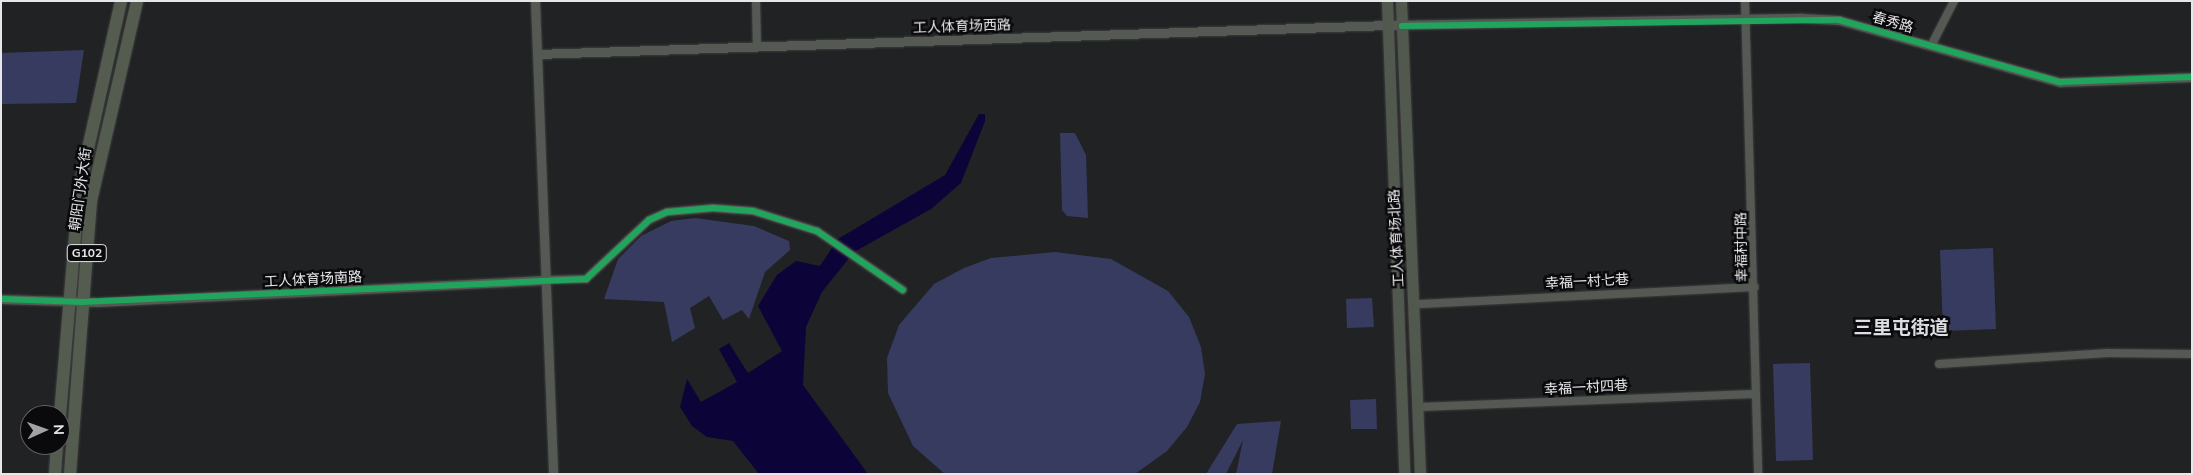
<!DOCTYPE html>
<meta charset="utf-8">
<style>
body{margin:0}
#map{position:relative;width:2193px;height:475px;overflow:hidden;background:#212224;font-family:Mulish,"Noto Sans SC",sans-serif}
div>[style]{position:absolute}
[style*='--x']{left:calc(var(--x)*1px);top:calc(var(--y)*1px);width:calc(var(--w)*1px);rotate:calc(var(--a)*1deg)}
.green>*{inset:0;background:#373b60}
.water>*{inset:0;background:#0c0339}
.roads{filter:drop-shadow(0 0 1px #3e3e3f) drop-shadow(0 0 1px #3e3e3f)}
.minor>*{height:8px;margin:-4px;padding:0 4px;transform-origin:4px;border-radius:4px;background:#545953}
.tertiary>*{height:9px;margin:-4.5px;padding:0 4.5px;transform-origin:4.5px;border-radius:4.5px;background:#545953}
.primary>*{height:11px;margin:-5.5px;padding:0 5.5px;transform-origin:5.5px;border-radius:5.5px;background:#51584e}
.trunk>*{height:12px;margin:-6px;padding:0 6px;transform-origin:6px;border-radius:6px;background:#545c50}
.cycleway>*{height:6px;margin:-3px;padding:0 3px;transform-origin:3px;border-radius:3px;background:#20a55d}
span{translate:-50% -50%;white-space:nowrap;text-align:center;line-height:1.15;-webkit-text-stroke:5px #0a0a0c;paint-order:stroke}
.shield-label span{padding:1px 4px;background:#0a0a0c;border:1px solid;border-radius:4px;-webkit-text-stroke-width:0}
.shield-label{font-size:12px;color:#e7e7ea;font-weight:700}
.street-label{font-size:14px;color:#e7e7ea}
.district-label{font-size:19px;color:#dddee3;font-weight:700}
.frame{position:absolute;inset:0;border:2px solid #e7e7ea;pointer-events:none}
.north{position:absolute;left:20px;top:405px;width:50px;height:50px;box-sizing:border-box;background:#0a0a0c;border:1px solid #626265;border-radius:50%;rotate:88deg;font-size:14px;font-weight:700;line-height:20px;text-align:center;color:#e7e7ea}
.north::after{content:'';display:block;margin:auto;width:18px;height:22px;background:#a2a2a5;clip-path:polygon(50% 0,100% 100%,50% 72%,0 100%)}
</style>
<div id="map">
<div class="green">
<i style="clip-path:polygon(84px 50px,76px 103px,1px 104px,1px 53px)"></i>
<i style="clip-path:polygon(1060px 133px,1075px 133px,1086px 155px,1088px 218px,1067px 216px,1062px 210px)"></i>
<i style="clip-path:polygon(695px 218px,754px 226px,789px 241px,790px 250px,765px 272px,749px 319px,742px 310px,723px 320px,709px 296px,690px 308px,695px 328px,672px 342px,664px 302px,604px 299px,618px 259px,641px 236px,671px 221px)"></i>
<i style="clip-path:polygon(1993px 248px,1996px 329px,1943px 331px,1940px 250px)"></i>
<i style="clip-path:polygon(1055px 252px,1111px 259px,1168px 291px,1189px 317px,1201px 347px,1205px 374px,1200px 402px,1187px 427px,1167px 451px,1135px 474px,945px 474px,913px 446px,888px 393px,887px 358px,899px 325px,934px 284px,964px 268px,991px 258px)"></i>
<i style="clip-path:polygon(1372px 298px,1374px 327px,1347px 328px,1346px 299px)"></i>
<i style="clip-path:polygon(1810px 363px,1813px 460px,1776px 461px,1773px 364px)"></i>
<i style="clip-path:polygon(1376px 399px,1377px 429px,1351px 429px,1350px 400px)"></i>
<i style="clip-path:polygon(1281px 421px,1272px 474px,1236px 474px,1243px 440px,1226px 474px,1206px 474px,1237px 424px)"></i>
</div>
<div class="water">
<i style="clip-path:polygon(979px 114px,985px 114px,985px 121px,961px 183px,931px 209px,854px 252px,822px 292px,806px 327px,803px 385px,868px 474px,759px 474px,733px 441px,707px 437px,692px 426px,680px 407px,687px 379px,701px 402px,737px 382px,719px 349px,729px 343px,748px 373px,782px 351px,758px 306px,777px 275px,796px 261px,820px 266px,838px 239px,945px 175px)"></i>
</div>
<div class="roads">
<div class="minor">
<i style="--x:756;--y:1;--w:46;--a:88.8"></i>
<i style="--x:1745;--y:1;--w:473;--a:88.4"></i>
<i style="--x:1931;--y:46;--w:51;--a:-62.9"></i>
<i style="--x:545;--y:280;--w:41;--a:-1.4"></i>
<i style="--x:586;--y:279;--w:86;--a:-43.1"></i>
<i style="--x:649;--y:220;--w:20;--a:-24"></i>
<i style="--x:667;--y:212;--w:46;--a:-5"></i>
<i style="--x:713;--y:208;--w:40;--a:4.3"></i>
<i style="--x:753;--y:211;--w:67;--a:17.4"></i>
<i style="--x:817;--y:231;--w:104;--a:34.5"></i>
<i style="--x:1420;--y:304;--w:335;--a:-2.9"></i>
<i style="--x:1939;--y:364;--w:169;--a:-3.7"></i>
<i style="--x:2108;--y:353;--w:84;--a:0.7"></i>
<i style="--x:1417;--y:407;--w:339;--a:-2.2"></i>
</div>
<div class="tertiary">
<i style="--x:535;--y:1;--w:473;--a:87.8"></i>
<i style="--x:537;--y:54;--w:852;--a:-1.95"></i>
<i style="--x:1389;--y:25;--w:413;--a:-1"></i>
<i style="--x:1802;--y:18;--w:37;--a:3"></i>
<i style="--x:1839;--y:20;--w:230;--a:15.7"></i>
<i style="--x:2060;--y:82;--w:132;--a:-2.2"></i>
<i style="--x:1;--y:299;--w:96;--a:1.8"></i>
<i style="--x:97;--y:302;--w:449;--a:-2.8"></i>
</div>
<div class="primary">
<i style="--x:1387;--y:1;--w:473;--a:87.9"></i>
<i style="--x:1401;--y:1;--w:473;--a:87.7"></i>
</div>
<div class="trunk">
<i style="--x:60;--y:415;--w:227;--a:-85.2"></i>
<i style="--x:79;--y:189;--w:193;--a:-77.4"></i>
<i style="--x:55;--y:474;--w:29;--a:-86"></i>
<i style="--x:70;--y:474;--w:274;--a:-85.6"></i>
<i style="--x:91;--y:201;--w:205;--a:-77"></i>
</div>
</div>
<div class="cycleway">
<i style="--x:1402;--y:26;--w:437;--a:-0.8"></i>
<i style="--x:1839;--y:20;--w:230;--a:15.7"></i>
<i style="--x:2060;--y:82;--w:132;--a:-2.2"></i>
<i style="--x:1;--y:299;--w:81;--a:2.1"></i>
<i style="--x:82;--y:302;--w:505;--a:-2.61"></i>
<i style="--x:586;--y:279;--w:86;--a:-43.1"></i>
<i style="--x:649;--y:220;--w:20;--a:-24"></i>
<i style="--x:667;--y:212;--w:46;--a:-5"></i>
<i style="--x:713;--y:208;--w:40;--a:4.3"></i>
<i style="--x:753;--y:211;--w:67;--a:17.4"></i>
<i style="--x:817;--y:231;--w:104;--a:34.5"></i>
</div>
<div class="shield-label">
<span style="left:87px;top:253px">G102</span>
</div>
<div class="street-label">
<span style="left:1893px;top:22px;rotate:16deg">春秀路</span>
<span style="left:962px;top:26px;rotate:-2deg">工人体育场西路</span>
<span style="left:80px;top:189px;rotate:-82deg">朝阳门外大街</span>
<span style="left:1396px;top:238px;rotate:-93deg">工人体育场北路</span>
<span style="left:1741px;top:247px;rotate:-91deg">幸福村中路</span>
<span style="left:313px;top:279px;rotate:-3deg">工人体育场南路</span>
<span style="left:1587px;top:281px;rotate:-3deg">幸福一村七巷</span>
<span style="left:1586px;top:387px;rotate:-3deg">幸福一村四巷</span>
</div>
<div class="district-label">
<span style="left:1901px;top:328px">三里屯街道</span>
</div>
<div class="frame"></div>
<div class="north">N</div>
</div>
